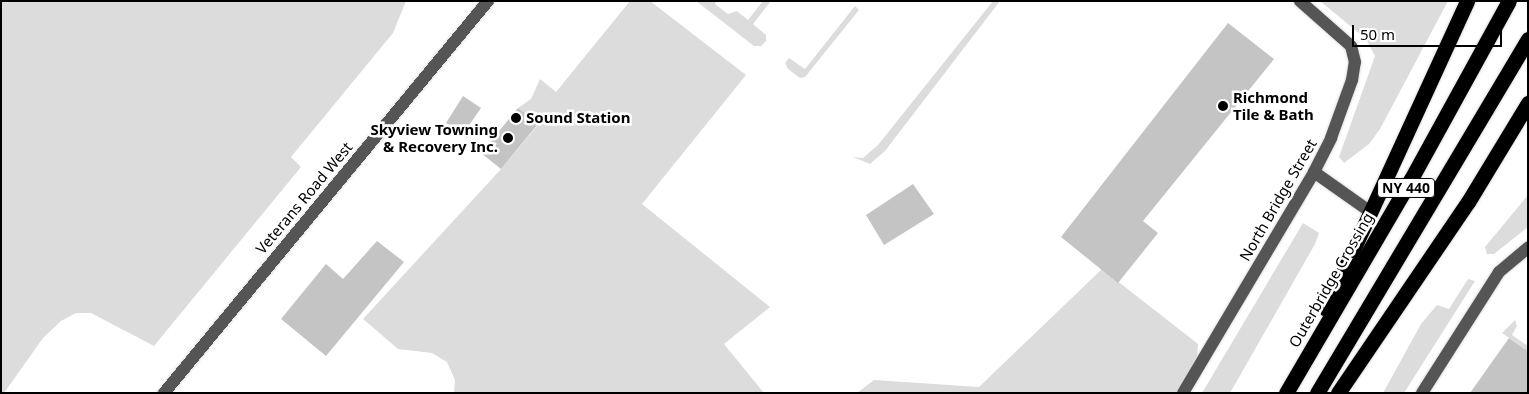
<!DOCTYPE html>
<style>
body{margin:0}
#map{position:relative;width:1529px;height:394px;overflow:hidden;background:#fff;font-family:"Noto Sans",sans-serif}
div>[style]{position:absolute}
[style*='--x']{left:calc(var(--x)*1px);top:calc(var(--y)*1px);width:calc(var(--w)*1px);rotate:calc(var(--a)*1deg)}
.green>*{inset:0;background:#dcdcdc}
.building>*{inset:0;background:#c4c4c4}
.roads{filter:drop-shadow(0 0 1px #dbdbdb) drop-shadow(0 0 1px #dbdbdb)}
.minor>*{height:12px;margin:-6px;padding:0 6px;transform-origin:6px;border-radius:6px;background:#555}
.highway>*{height:15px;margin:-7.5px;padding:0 7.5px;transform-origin:7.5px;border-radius:7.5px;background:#000}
.dots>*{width:14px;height:14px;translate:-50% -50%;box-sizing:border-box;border:2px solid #fff;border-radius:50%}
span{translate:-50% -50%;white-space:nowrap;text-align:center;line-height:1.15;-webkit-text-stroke:5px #fff;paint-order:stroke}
.shield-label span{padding:1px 4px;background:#fff;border:1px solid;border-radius:4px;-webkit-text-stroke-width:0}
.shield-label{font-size:14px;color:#000;font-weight:700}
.poi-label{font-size:15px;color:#000;font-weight:700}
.left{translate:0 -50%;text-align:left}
.right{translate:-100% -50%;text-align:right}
.street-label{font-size:15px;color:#000}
.frame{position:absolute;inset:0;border:2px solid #000;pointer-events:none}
.scale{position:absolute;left:1352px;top:25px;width:150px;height:22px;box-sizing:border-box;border:2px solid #000;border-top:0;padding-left:6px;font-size:15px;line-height:18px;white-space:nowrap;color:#000;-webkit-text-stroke:4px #fff;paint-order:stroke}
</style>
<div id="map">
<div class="green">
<i style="clip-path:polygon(1px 1px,406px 1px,393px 33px,291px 157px,301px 167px,154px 346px,91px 313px,76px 313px,61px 321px,43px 338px,4px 393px,1px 393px)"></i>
<i style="clip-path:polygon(630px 1px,650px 1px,746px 75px,642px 204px,770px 307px,724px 344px,764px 393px,454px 393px,455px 380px,447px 362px,432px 353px,398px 349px,363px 319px,501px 169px,538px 125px,518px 108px,531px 99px,540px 79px,556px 92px)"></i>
<i style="clip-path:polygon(696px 1px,716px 1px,715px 4px,728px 14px,737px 11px,748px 20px,763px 1px,771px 1px,753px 24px,766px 35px,766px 41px,761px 46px,754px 46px)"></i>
<i style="clip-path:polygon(993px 1px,1000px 1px,885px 151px,870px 164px,853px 157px,863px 158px,878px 145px)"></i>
<i style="clip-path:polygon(1320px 1px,1448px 1px,1380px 129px,1369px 144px,1344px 163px,1339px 157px,1375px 56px,1366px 39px)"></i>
<i style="clip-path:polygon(855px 6px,859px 10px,805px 77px,800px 78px,788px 69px,785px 63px,789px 58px,805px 69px)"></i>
<i style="clip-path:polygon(1528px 195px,1528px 227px,1494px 254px,1487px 254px,1485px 247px)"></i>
<i style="clip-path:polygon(1303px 223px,1319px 233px,1315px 244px,1230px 393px,1202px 393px)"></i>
<i style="clip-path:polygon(1102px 269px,1198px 344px,1197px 357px,1177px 393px,857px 393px,874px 380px,979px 387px)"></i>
<i style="clip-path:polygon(1468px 279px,1475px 281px,1404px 393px,1383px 393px,1421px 324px,1437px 305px,1449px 309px)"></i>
<i style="clip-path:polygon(1515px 320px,1517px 326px,1512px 335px,1528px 346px,1528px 351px,1502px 333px)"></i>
</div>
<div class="building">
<i style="clip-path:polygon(1228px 23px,1274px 59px,1143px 221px,1158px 233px,1118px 283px,1061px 237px)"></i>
<i style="clip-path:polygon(463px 96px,481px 108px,463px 134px,446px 123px)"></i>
<i style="clip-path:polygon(518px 108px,538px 124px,501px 169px,481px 153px)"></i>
<i style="clip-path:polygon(913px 184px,934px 214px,884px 245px,866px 215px)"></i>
<i style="clip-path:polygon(377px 241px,404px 262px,326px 356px,281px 319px,326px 264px,343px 279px)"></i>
<i style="clip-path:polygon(1509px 338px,1528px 351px,1528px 393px,1470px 393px)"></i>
</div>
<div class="roads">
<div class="minor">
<i style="--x:1314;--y:172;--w:67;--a:35.3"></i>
<i style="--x:164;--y:393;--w:509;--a:-50.43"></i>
<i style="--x:1183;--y:393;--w:257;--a:-59.3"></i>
<i style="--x:1314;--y:172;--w:38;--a:-63"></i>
<i style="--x:1331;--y:138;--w:62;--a:-70.1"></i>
<i style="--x:1352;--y:80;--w:18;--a:-81"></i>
<i style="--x:1355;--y:62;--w:16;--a:-104"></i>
<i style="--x:1351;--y:46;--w:68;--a:-138.6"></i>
<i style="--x:1422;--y:393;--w:143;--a:-57.5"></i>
<i style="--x:1499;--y:272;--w:38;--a:-40"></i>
</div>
<div class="highway">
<i style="--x:1326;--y:309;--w:339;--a:-65.4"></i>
<i style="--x:1286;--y:393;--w:248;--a:-59.7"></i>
<i style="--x:1411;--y:179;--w:203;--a:-61.2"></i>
<i style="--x:1317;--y:393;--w:412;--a:-59.2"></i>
<i style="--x:1338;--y:393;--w:231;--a:-55.8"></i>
<i style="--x:1468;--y:202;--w:116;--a:-58.8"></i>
</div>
</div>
<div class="dots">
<i style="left:1223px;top:106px;background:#000"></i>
<i style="left:516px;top:118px;background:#000"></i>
<i style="left:508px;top:138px;background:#000"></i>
</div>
<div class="shield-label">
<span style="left:1406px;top:188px">NY 440</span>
</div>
<div class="poi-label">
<span class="left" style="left:1233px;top:106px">Richmond<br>Tile &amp; Bath</span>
<span class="left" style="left:526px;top:118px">Sound Station</span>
<span class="right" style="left:498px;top:138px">Skyview Towning<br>&amp; Recovery Inc.</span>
</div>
<div class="street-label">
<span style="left:304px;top:198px;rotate:-50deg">Veterans Road West</span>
<span style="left:1278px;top:200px;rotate:-60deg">North Bridge Street</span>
<span style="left:1331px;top:280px;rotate:-60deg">Outerbridge Crossing</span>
</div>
<div class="frame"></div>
<div class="scale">50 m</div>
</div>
